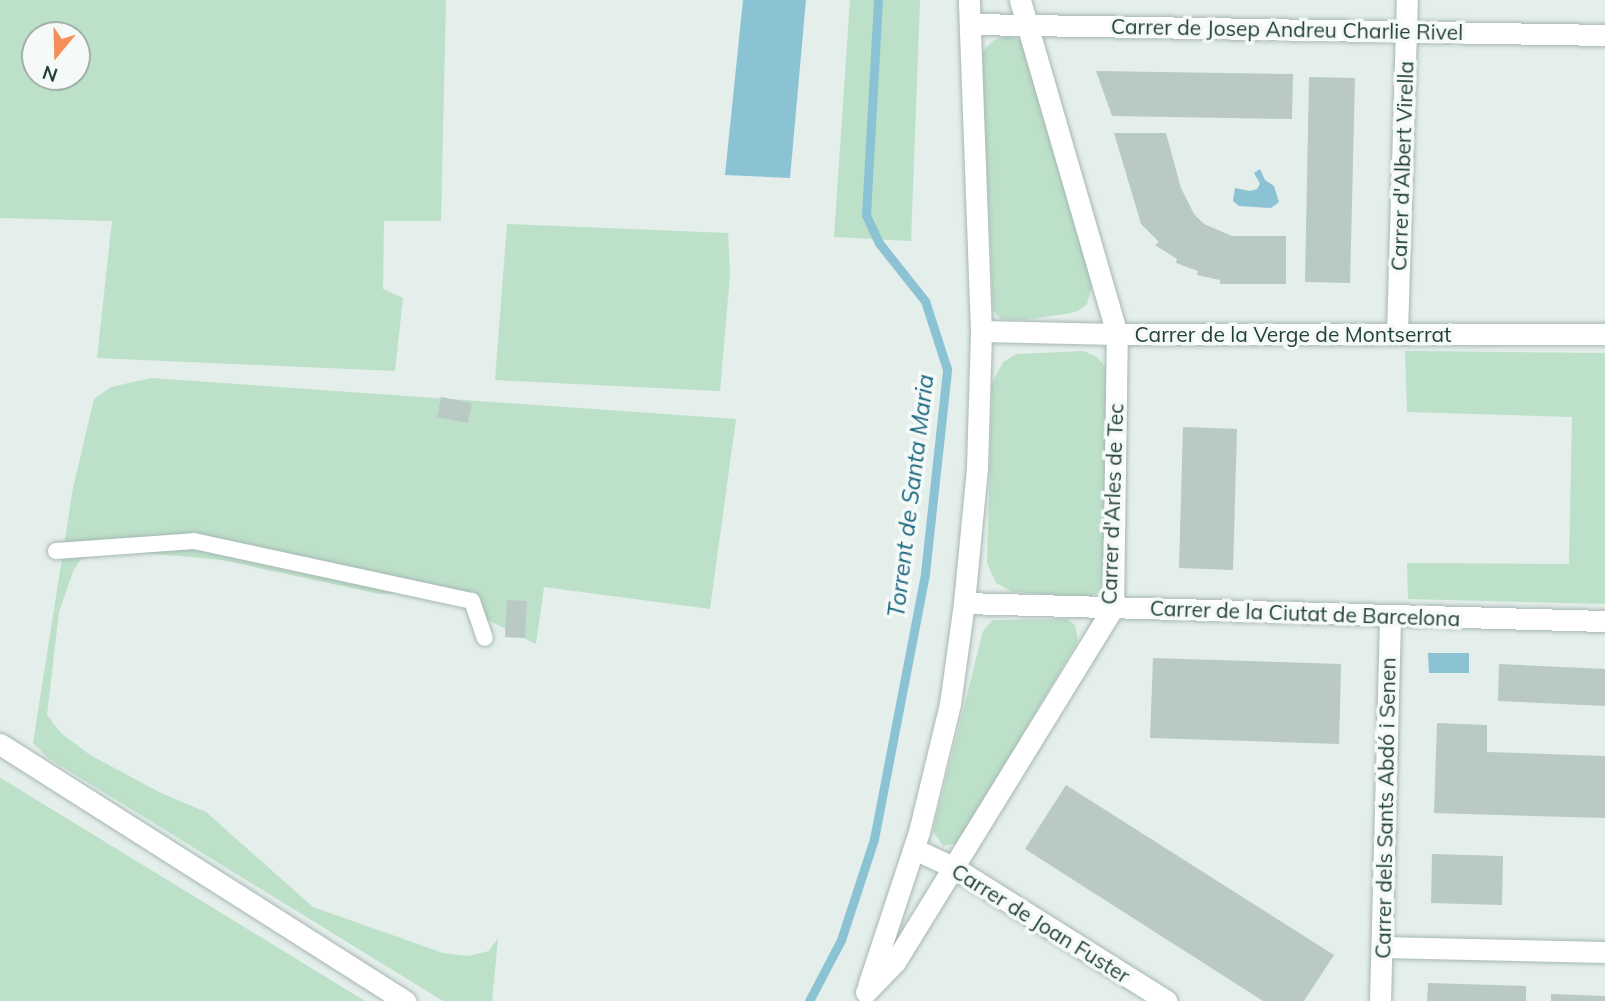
<!DOCTYPE html>
<meta charset="utf-8">
<style>
body{margin:0}
#map{position:relative;width:1605px;height:1001px;overflow:hidden;background:#e4eeeb;font-family:Mulish,sans-serif}
div>[style]{position:absolute}
[style*='--x']{left:calc(var(--x)*1px);top:calc(var(--y)*1px);width:calc(var(--w)*1px);rotate:calc(var(--a)*1deg)}
.green>*{inset:0;background:#bde0c9}
.water>*{inset:0;background:#8bc3d5}
.stream>*{height:9px;margin:-4.5px;padding:0 4.5px;transform-origin:4.5px;border-radius:4.5px;background:#8bc3d5}
.building>*{inset:0;background:#b9c9c4}
.roads{filter:drop-shadow(0 0 2px #a6b7b3) drop-shadow(0 0 2px #a6b7b3)}
.service>*{height:16px;margin:-8px;padding:0 8px;transform-origin:8px;border-radius:8px;background:#fff}
.minor>*{height:21px;margin:-10.5px;padding:0 10.5px;transform-origin:10.5px;border-radius:10.5px;background:#fff}
.secondary>*{height:21px;margin:-10.5px;padding:0 10.5px;transform-origin:10.5px;border-radius:10.5px;background:#fff}
span{translate:-50% -50%;white-space:nowrap;text-align:center;line-height:1.15;-webkit-text-stroke:7px #f5faf8;paint-order:stroke}
.street-label{font-size:21px;color:#23413c}
.water-label{font-size:23px;color:#1a6680;font-style:italic}
.north{position:absolute;left:21px;top:21px;width:70px;height:70px;box-sizing:border-box;background:#f5faf8;border:2px solid #a1b0ad;border-radius:50%;rotate:199deg;font-size:19px;font-weight:700;line-height:28px;text-align:center;color:#23413c}
.north::after{content:'';display:block;margin:auto;width:24px;height:32px;background:#f68e5a;clip-path:polygon(50% 0,100% 100%,50% 72%,0 100%)}
</style>
<div id="map">
<div class="green">
<i style="clip-path:polygon(evenodd,0 0,446px 0,441px 221px,384px 221px,383px 289px,403px 298px,395px 371px,97px 358px,112px 221px,0 218px,0 0,35px 35px,77px 35px,77px 77px,35px 77px,35px 35px)"></i>
<i style="clip-path:polygon(850px 0,920px 0,911px 241px,834px 237px)"></i>
<i style="clip-path:polygon(1007px 35px,1022px 41px,1094px 281px,1087px 304px,1078px 311px,1066px 314px,1022px 320px,1001px 319px,993px 310px,982px 52px,993px 41px)"></i>
<i style="clip-path:polygon(507px 224px,728px 233px,730px 275px,720px 391px,495px 380px)"></i>
<i style="clip-path:polygon(1084px 351px,1097px 357px,1108px 370px,1103px 582px,1100px 592px,1089px 597px,1013px 592px,996px 583px,987px 563px,992px 383px,1003px 362px,1016px 354px)"></i>
<i style="clip-path:polygon(1405px 351px,1605px 353px,1605px 604px,1408px 599px,1407px 563px,1569px 564px,1572px 417px,1407px 412px)"></i>
<i style="clip-path:polygon(151px 378px,736px 419px,710px 609px,544px 587px,536px 644px,450px 601px,403px 593px,380px 594px,222px 560px,145px 553px,91px 556px,80px 560px,73px 572px,59px 612px,47px 715px,61px 733px,90px 755px,161px 793px,206px 812px,313px 907px,443px 953px,468px 956px,489px 951px,498px 938px,492px 1001px,443px 1001px,48px 758px,33px 743px,73px 488px,94px 399px,111px 387px)"></i>
<i style="clip-path:polygon(1067px 619px,1075px 625px,1078px 641px,968px 827px,956px 843px,943px 846px,933px 831px,983px 631px,993px 620px)"></i>
<i style="clip-path:polygon(0 778px,4px 780px,365px 1001px,0 1001px)"></i>
</div>
<div class="water">
<i style="clip-path:polygon(743px 0,806px 0,790px 178px,725px 175px)"></i>
<i style="clip-path:polygon(1260px 169px,1265px 180px,1274px 186px,1279px 202px,1271px 208px,1239px 206px,1233px 201px,1235px 188px,1250px 191px,1257px 189px,1260px 184px,1254px 173px)"></i>
<i style="clip-path:polygon(1428px 653px,1469px 653px,1469px 673px,1429px 673px)"></i>
</div>
<div class="stream">
<i style="--x:809;--y:1001;--w:69;--a:-62.3"></i>
<i style="--x:841;--y:940;--w:106;--a:-71.9"></i>
<i style="--x:874;--y:839;--w:271;--a:-79.1"></i>
<i style="--x:925;--y:573;--w:205;--a:-83.8"></i>
<i style="--x:947;--y:369;--w:71;--a:-107.9"></i>
<i style="--x:925;--y:301;--w:74;--a:-128.4"></i>
<i style="--x:879;--y:243;--w:31;--a:-115"></i>
<i style="--x:866;--y:215;--w:215;--a:-86.8"></i>
</div>
<div class="building">
<i style="clip-path:polygon(1096px 71px,1293px 74px,1292px 119px,1112px 116px)"></i>
<i style="clip-path:polygon(1309px 77px,1355px 78px,1350px 283px,1305px 282px)"></i>
<i style="clip-path:polygon(1114px 133px,1166px 133px,1181px 188px,1194px 214px,1204px 224px,1232px 236px,1286px 236px,1286px 284px,1220px 284px,1220px 280px,1197px 275px,1198px 271px,1176px 263px,1177px 259px,1155px 245px,1159px 242px,1141px 224px)"></i>
<i style="clip-path:polygon(441px 397px,472px 403px,468px 423px,437px 417px)"></i>
<i style="clip-path:polygon(1183px 427px,1237px 429px,1233px 570px,1179px 568px)"></i>
<i style="clip-path:polygon(507px 600px,527px 601px,525px 638px,505px 637px)"></i>
<i style="clip-path:polygon(1153px 658px,1341px 664px,1339px 744px,1150px 738px)"></i>
<i style="clip-path:polygon(1499px 664px,1605px 669px,1605px 706px,1498px 701px)"></i>
<i style="clip-path:polygon(1437px 723px,1487px 725px,1487px 752px,1605px 756px,1605px 818px,1434px 813px)"></i>
<i style="clip-path:polygon(1066px 785px,1334px 955px,1304px 1001px,1263px 1001px,1025px 849px)"></i>
<i style="clip-path:polygon(1432px 854px,1503px 856px,1502px 905px,1431px 903px)"></i>
<i style="clip-path:polygon(1428px 983px,1526px 986px,1526px 1001px,1427px 1001px)"></i>
<i style="clip-path:polygon(1551px 994px,1605px 996px,1605px 1001px,1551px 1001px)"></i>
</div>
<div class="roads">
<div class="service">
<i style="--x:56;--y:551;--w:138;--a:-4.1"></i>
<i style="--x:194;--y:541;--w:284;--a:12.2"></i>
<i style="--x:472;--y:601;--w:39;--a:71"></i>
</div>
<div class="minor">
<i style="--x:970;--y:24;--w:635;--a:0.99"></i>
<i style="--x:981;--y:331;--w:136;--a:1.3"></i>
<i style="--x:1117;--y:334;--w:488;--a:0"></i>
<i style="--x:1397;--y:333;--w:333;--a:-88.3"></i>
<i style="--x:964;--y:603;--w:641;--a:1.61"></i>
<i style="--x:914;--y:849;--w:43;--a:24.8"></i>
<i style="--x:953;--y:867;--w:252;--a:32.1"></i>
<i style="--x:1382;--y:947;--w:223;--a:1.3"></i>
<i style="--x:868;--y:986;--w:162;--a:-71.7"></i>
<i style="--x:919;--y:832;--w:132;--a:-76.4"></i>
<i style="--x:950;--y:704;--w:102;--a:-82.1"></i>
<i style="--x:964;--y:603;--w:137;--a:-84.5"></i>
<i style="--x:977;--y:467;--w:136;--a:-88.3"></i>
<i style="--x:981;--y:331;--w:331;--a:-92.1"></i>
<i style="--x:866;--y:992;--w:42;--a:-46"></i>
<i style="--x:895;--y:962;--w:416;--a:-58.4"></i>
<i style="--x:1113;--y:608;--w:274;--a:-89.2"></i>
<i style="--x:1117;--y:334;--w:348;--a:-106.2"></i>
<i style="--x:1380;--y:1001;--w:385;--a:-88.5"></i>
</div>
<div class="secondary">
<i style="--x:0;--y:744;--w:480;--a:32.4"></i>
</div>
</div>
<div class="street-label">
<span style="left:1287px;top:29px;rotate:1deg">Carrer de Josep Andreu Charlie Rivel</span>
<span style="left:1402px;top:166px;rotate:-88deg">Carrer d'Albert Virella</span>
<span style="left:1293px;top:334px">Carrer de la Verge de Montserrat</span>
<span style="left:1112px;top:504px;rotate:-88deg">Carrer d'Arles de Tec</span>
<span style="left:1305px;top:613px;rotate:2deg">Carrer de la Ciutat de Barcelona</span>
<span style="left:1385px;top:808px;rotate:-89deg">Carrer dels Sants Abdó i Senen</span>
<span style="left:1041px;top:923px;rotate:32deg">Carrer de Joan Fuster</span>
</div>
<div class="water-label">
<span style="left:911px;top:496px;rotate:-83deg">Torrent de Santa Maria</span>
</div>
<div class="north">N</div>
</div>
